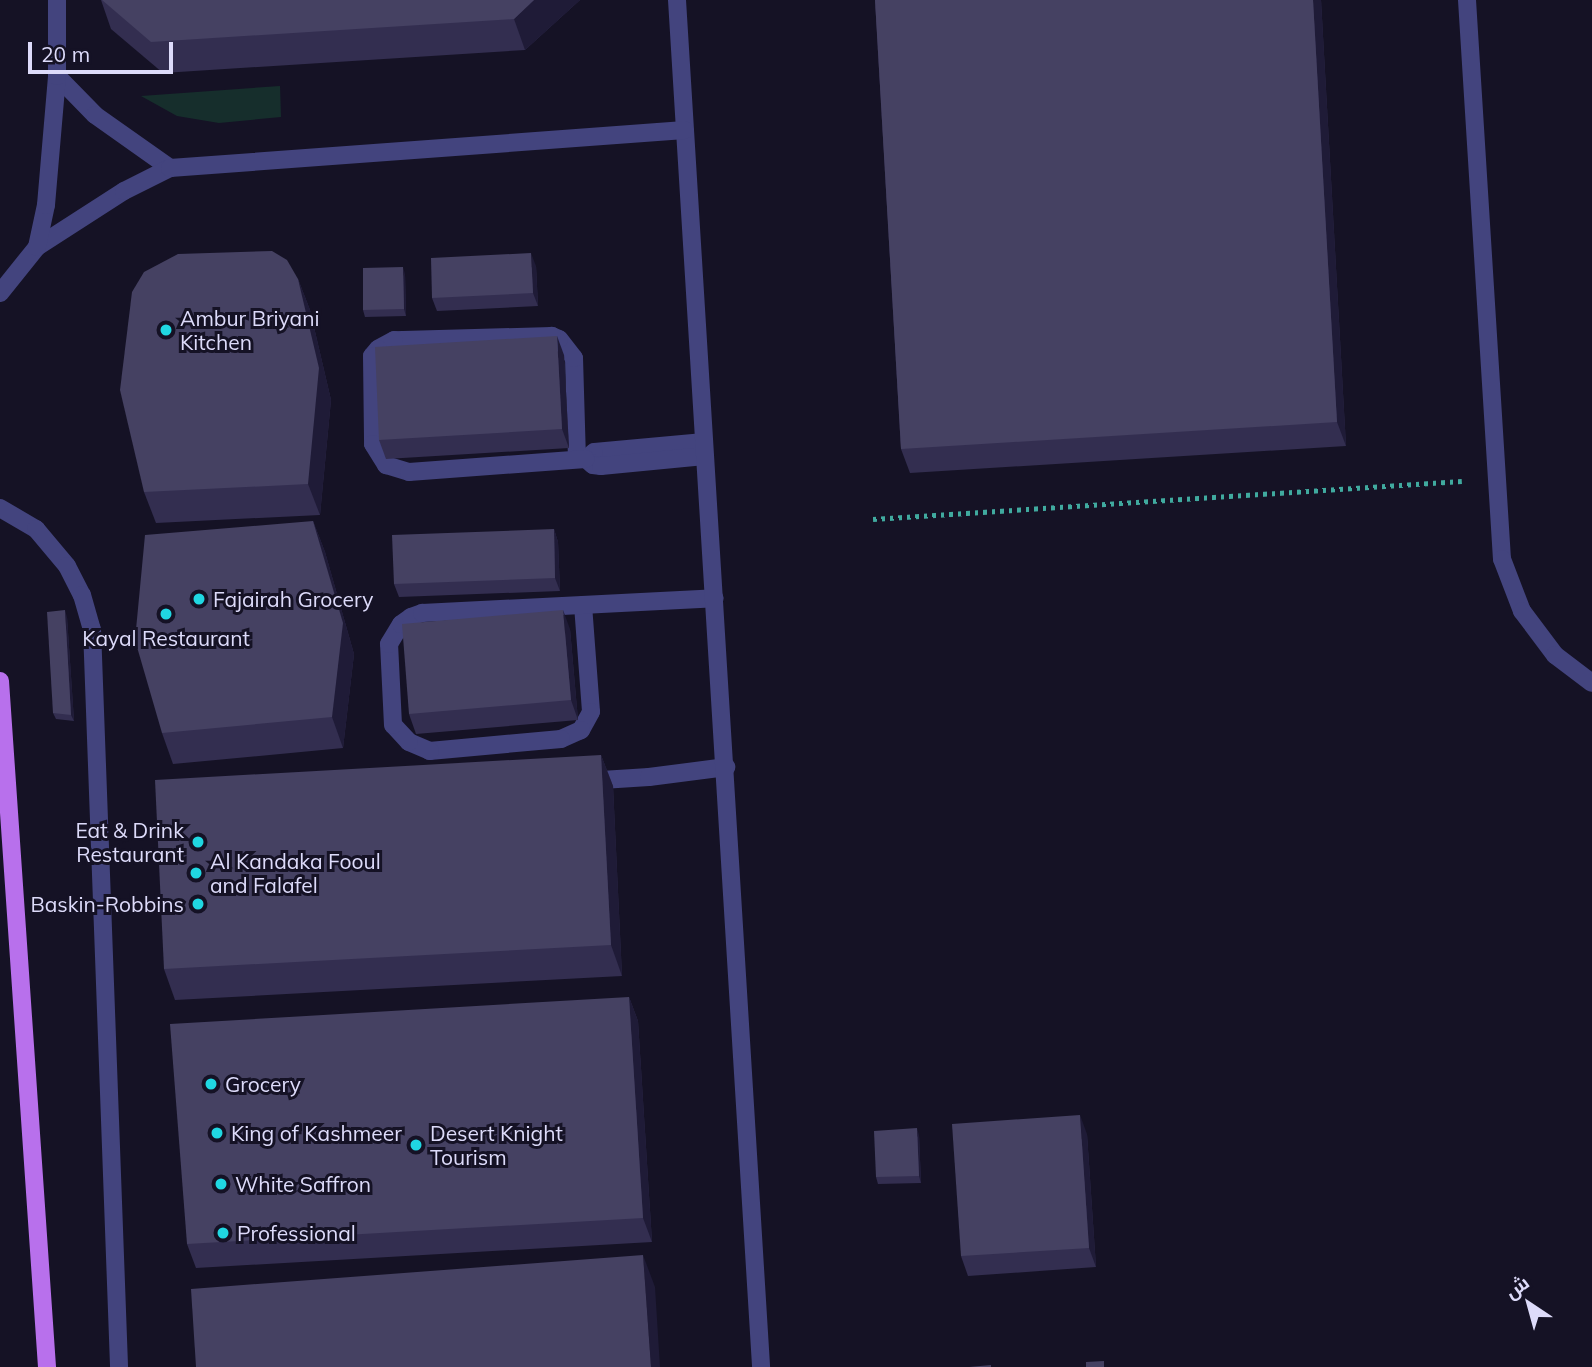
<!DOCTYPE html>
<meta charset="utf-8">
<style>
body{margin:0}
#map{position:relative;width:1592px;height:1367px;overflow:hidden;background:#151225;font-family:Mulish,Cairo,sans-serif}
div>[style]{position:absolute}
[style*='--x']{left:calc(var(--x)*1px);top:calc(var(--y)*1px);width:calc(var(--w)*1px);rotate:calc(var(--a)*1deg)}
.green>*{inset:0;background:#162e2c}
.path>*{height:4.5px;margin-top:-2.25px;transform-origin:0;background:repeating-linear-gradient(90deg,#40aa9f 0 3.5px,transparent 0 8.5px)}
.service>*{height:18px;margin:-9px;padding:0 9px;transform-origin:9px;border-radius:9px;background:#43447e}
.minor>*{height:18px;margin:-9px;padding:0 9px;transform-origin:9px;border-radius:9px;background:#43447e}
.primary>*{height:18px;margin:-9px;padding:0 9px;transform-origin:9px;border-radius:9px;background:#b870ec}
.wall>*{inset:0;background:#332e50}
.shaded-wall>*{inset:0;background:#1f1b37}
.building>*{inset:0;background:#454162}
.dots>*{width:19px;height:19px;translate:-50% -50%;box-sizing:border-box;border:4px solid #151225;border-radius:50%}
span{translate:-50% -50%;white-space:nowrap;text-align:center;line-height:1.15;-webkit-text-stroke:6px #151225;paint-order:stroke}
.poi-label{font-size:21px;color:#dddbfa}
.left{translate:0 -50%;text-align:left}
.right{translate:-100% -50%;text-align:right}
.north{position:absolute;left:1494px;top:1269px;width:70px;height:70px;-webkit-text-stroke:5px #151225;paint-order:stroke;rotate:324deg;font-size:19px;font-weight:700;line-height:28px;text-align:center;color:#dddbfa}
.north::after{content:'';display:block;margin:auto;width:24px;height:32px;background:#dddbfa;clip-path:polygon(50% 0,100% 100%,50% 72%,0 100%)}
.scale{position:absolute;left:28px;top:42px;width:145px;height:32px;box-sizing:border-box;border:4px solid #dddbfa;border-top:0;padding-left:9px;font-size:21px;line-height:24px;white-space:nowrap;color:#dddbfa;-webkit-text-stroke:5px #151225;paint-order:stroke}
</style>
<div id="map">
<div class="green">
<i style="clip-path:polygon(280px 86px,281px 117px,219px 123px,177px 116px,141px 96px)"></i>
</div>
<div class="path">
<i style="--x:873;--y:519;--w:590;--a:-3.69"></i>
</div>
<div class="service">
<i style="--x:1467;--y:0;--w:560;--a:86.42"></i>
<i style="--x:1502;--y:559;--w:56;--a:69"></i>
<i style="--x:1522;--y:611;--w:55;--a:53.1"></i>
<i style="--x:1555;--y:655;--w:46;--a:37.1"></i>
<i style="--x:704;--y:442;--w:110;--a:174.8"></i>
<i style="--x:594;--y:452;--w:11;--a:139"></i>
<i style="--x:586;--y:459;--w:9;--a:41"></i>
<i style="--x:593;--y:465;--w:8;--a:7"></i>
<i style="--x:601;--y:466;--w:104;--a:-5.5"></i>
<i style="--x:577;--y:459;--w:101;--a:-91.7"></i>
<i style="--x:574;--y:358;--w:24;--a:-128"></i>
<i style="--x:559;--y:339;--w:8;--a:-157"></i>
<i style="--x:552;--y:336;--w:158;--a:178.5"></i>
<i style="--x:394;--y:340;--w:18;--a:151"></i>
<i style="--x:378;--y:349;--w:9;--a:131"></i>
<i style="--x:372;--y:356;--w:88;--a:89.3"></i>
<i style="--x:373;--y:444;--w:25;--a:58"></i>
<i style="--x:386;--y:465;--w:24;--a:17"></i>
<i style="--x:409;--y:472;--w:177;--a:-4.2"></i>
<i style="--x:583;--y:605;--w:107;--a:85.7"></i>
<i style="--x:591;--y:712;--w:21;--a:119"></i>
<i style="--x:581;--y:730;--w:22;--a:156"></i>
<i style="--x:561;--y:739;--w:132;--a:174.8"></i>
<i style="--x:430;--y:751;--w:23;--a:-157"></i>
<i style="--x:409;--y:742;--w:23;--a:-133"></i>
<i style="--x:393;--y:725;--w:81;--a:-92.8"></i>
<i style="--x:389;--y:644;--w:23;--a:-59"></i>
<i style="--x:401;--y:624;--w:12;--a:-35"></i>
<i style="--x:411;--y:617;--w:12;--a:-20"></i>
<i style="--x:422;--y:613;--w:293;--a:-2.9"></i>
<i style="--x:586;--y:781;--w:63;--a:-3.6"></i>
<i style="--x:649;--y:777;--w:78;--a:-7.4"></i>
</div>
<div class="minor">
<i style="--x:677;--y:0;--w:1370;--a:86.48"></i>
<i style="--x:57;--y:76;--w:54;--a:45.7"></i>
<i style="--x:95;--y:115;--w:92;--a:35.2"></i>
<i style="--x:37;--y:247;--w:103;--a:-32.8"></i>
<i style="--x:124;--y:191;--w:51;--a:-26.6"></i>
<i style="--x:170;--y:168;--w:516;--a:-4.22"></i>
<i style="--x:0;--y:293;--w:59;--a:-51.2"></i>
<i style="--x:37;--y:247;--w:43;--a:-77.9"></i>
<i style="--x:46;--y:205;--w:129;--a:-85.1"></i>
<i style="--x:57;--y:76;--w:76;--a:-90"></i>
<i style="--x:0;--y:508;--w:42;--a:30.3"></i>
<i style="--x:36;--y:529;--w:48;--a:50"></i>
<i style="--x:67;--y:566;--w:33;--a:63"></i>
<i style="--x:82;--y:595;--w:35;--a:74"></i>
<i style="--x:92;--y:629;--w:738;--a:87.9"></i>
</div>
<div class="primary">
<i style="--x:0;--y:681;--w:688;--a:86.08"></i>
</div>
<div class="wall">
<i style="clip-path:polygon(101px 0,580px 0,525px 50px,163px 73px,111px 29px)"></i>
<i style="clip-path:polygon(875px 0,1321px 0,1346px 446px,910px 473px,901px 449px)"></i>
<i style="clip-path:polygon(536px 266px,538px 306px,437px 311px,432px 298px)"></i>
<i style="clip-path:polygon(405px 274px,406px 316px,365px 317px,363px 310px)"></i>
<i style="clip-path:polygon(298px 279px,310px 310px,331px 400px,320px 515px,156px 523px,144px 492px)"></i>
<i style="clip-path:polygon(564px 355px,569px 448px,386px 459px,379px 440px)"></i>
<i style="clip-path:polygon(313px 521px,325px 552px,354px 654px,343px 748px,173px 764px,162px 733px)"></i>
<i style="clip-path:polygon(554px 529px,558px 542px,560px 591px,399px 597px,394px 584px)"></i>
<i style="clip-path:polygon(67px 617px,74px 721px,56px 719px,53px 713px)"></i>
<i style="clip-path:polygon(570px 629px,578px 720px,416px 734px,409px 714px)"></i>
<i style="clip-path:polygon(601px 755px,613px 786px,622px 976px,175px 1000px,164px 969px)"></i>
<i style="clip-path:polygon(629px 997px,638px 1021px,652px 1242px,196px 1268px,187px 1244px)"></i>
<i style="clip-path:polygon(1087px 1134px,1096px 1267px,968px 1276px,961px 1256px)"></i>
<i style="clip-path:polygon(919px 1135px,921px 1183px,878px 1184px,876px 1177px)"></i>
</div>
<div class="shaded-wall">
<i style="clip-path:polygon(534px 0,580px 0,525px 50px,514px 19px)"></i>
<i style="clip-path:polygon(1313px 0,1321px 0,1346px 446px,1337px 422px)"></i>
<i style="clip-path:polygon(531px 253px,536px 266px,538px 306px,533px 293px)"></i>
<i style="clip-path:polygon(403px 267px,405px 274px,406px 316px,404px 309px)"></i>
<i style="clip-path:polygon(298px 279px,310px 310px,331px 400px,320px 515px,308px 484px)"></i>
<i style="clip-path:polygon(557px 336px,564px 355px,569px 448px,562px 429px)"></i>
<i style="clip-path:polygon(313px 521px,325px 552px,354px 654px,343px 748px,332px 717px)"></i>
<i style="clip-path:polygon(554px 529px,558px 542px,560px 591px,555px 578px)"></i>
<i style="clip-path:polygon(65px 610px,67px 617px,74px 721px,71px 715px)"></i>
<i style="clip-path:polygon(563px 610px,570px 629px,578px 720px,571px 700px)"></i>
<i style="clip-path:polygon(601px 755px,613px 786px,622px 976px,611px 945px)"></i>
<i style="clip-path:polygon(629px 997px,638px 1021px,652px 1242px,643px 1218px)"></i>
<i style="clip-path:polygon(1080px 1115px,1087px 1134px,1096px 1267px,1089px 1248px)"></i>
<i style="clip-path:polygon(917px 1128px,919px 1135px,921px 1183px,919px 1176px)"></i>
<i style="clip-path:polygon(643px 1255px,655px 1287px,660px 1367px,651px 1367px)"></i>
</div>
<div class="building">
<i style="clip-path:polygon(102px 0,534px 0,514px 19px,151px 42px)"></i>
<i style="clip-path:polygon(875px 0,1313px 0,1337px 422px,901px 449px)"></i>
<i style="clip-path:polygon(272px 251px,287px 260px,298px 279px,319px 368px,308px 484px,144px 492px,120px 390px,132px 292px,144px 272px,178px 254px)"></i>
<i style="clip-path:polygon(531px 253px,533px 293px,432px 298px,431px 258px)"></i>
<i style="clip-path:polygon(403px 267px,404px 309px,363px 310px,363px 268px)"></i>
<i style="clip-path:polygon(557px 336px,562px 429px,379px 440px,375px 347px)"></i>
<i style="clip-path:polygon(313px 521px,343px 623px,332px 717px,162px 733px,135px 640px,145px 535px)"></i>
<i style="clip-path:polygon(554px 529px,555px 578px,394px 584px,392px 535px)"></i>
<i style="clip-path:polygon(65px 610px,71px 715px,53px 713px,47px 612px)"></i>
<i style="clip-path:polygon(563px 610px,571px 700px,409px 714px,402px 624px)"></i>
<i style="clip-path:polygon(601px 755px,611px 945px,164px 969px,155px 780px)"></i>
<i style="clip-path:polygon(629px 997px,643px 1218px,187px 1244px,170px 1024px)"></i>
<i style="clip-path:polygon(1080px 1115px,1089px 1248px,961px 1256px,952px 1124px)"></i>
<i style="clip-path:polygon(917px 1128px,919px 1176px,876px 1177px,874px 1131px)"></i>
<i style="clip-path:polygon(643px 1255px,651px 1367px,196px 1367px,191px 1289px)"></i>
<i style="clip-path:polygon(1104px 1361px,1104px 1367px,1086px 1367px,1086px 1362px)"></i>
<i style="clip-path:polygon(991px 1365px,991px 1367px,969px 1367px)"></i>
</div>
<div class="dots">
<i style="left:166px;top:330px;background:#20d7e2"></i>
<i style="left:199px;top:599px;background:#20d7e2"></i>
<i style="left:166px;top:614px;background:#20d7e2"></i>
<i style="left:198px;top:842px;background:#20d7e2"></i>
<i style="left:196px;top:873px;background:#20d7e2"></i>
<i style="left:198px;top:904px;background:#20d7e2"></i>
<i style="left:211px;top:1084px;background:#20d7e2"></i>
<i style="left:217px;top:1133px;background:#20d7e2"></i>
<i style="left:416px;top:1145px;background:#20d7e2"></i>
<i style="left:221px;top:1184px;background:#20d7e2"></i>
<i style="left:223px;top:1233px;background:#20d7e2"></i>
</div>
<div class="poi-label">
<span class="left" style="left:180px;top:330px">Ambur Briyani<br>Kitchen</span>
<span class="left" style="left:213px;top:599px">Fajairah Grocery</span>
<span style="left:166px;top:638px">Kayal Restaurant</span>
<span class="right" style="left:184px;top:842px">Eat &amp; Drink<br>Restaurant</span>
<span class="left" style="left:210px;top:873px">Al Kandaka Fooul<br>and Falafel</span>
<span class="right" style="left:184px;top:904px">Baskin-Robbins</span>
<span class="left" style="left:225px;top:1084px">Grocery</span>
<span class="left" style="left:231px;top:1133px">King of Kashmeer</span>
<span class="left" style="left:430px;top:1145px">Desert Knight<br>Tourism</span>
<span class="left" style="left:235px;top:1184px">White Saffron</span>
<span class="left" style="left:237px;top:1233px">Professional</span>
</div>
<div class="north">ش</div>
<div class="scale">20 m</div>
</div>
